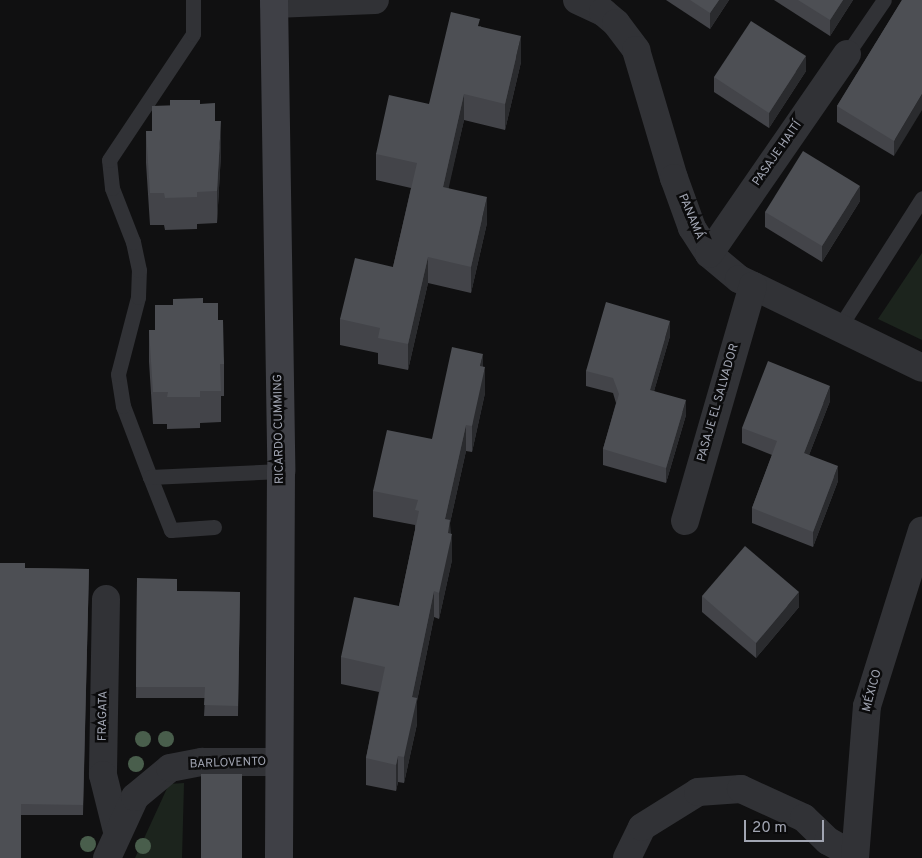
<!DOCTYPE html>
<meta charset="utf-8">
<style>
body{margin:0}
#map{position:relative;width:922px;height:858px;overflow:hidden;background:#101011;font-family:Overpass,sans-serif}
div>[style]{position:absolute}
[style*='--x']{left:calc(var(--x)*1px);top:calc(var(--y)*1px);width:calc(var(--w)*1px);rotate:calc(var(--a)*1deg)}
.green>*{inset:0;background:#1c241d}
.service>*{height:15px;margin:-7.5px;padding:0 7.5px;transform-origin:7.5px;border-radius:7.5px;background:#313236}
.minor>*{height:28px;margin:-14px;padding:0 14px;transform-origin:14px;border-radius:14px;background:#313236}
.secondary>*{height:28px;margin:-14px;padding:0 14px;transform-origin:14px;border-radius:14px;background:#3f4046}
.trees>*{width:16px;height:16px;margin:-8px;border-radius:50%;background:#495e4c}
.wall>*{inset:0;background:#434449}
.shaded-wall>*{inset:0;background:#2a2b2e}
.building>*{inset:0;background:#4d4f54}
span{translate:-50% -50%;white-space:nowrap;text-align:center;line-height:1.15;-webkit-text-stroke:5px #0b0b0c;paint-order:stroke}
.street-label{font-size:12px;color:#a1a5b2}
.scale{position:absolute;left:744px;top:820px;width:80px;height:22px;box-sizing:border-box;border:2px solid #a1a5b2;border-top:0;padding-left:6px;font-size:15px;line-height:18px;white-space:nowrap;color:#a1a5b2;-webkit-text-stroke:4px #0b0b0c;paint-order:stroke}
</style>
<div id="map">
<div class="green">
<i style="clip-path:polygon(922px 253px,922px 340px,878px 319px)"></i>
<i style="clip-path:polygon(184px 783px,182px 858px,135px 858px,169px 784px)"></i>
</div>
<div class="service">
<i style="--x:847;--y:54;--w:65;--a:-55.6"></i>
<i style="--x:839;--y:328;--w:154;--a:-57.4"></i>
<i style="--x:150;--y:477;--w:76;--a:-110.8"></i>
<i style="--x:123;--y:406;--w:32;--a:-99"></i>
<i style="--x:118;--y:374;--w:80;--a:-75.4"></i>
<i style="--x:138;--y:297;--w:27;--a:-88"></i>
<i style="--x:139;--y:270;--w:29;--a:-102"></i>
<i style="--x:133;--y:242;--w:58;--a:-111.3"></i>
<i style="--x:112;--y:188;--w:28;--a:-96"></i>
<i style="--x:109;--y:160;--w:151;--a:-56.3"></i>
<i style="--x:193;--y:34;--w:34;--a:-90"></i>
<i style="--x:214;--y:527;--w:43;--a:176"></i>
<i style="--x:171;--y:530;--w:57;--a:-111.6"></i>
<i style="--x:150;--y:477;--w:131;--a:-2.6"></i>
</div>
<div class="minor">
<i style="--x:577;--y:0;--w:29;--a:25"></i>
<i style="--x:603;--y:12;--w:17;--a:40"></i>
<i style="--x:616;--y:23;--w:34;--a:53"></i>
<i style="--x:636;--y:50;--w:134;--a:73.5"></i>
<i style="--x:674;--y:178;--w:53;--a:70.2"></i>
<i style="--x:692;--y:228;--w:31;--a:57"></i>
<i style="--x:709;--y:254;--w:39;--a:40"></i>
<i style="--x:739;--y:279;--w:203;--a:25.9"></i>
<i style="--x:274;--y:4;--w:101;--a:-2.3"></i>
<i style="--x:709;--y:254;--w:243;--a:-55.4"></i>
<i style="--x:685;--y:521;--w:245;--a:-73.9"></i>
<i style="--x:106;--y:599;--w:176;--a:91"></i>
<i style="--x:103;--y:775;--w:58;--a:76"></i>
<i style="--x:107;--y:858;--w:67;--a:-65.3"></i>
<i style="--x:135;--y:797;--w:45;--a:-39.6"></i>
<i style="--x:170;--y:768;--w:33;--a:-11"></i>
<i style="--x:202;--y:762;--w:77;--a:0"></i>
<i style="--x:627;--y:858;--w:34;--a:-64"></i>
<i style="--x:642;--y:827;--w:66;--a:-32"></i>
<i style="--x:698;--y:792;--w:43;--a:-4"></i>
<i style="--x:741;--y:789;--w:69;--a:24.7"></i>
<i style="--x:804;--y:818;--w:33;--a:44"></i>
<i style="--x:828;--y:841;--w:29;--a:29"></i>
<i style="--x:855;--y:858;--w:152;--a:-85.5"></i>
<i style="--x:867;--y:706;--w:184;--a:-72.6"></i>
</div>
<div class="secondary">
<i style="--x:274;--y:0;--w:471;--a:89.1"></i>
<i style="--x:281;--y:471;--w:387;--a:90.3"></i>
</div>
<div class="trees">
<i style="left:143px;top:739px"></i>
<i style="left:166px;top:739px"></i>
<i style="left:136px;top:764px"></i>
<i style="left:88px;top:844px"></i>
<i style="left:143px;top:846px"></i>
</div>
<div class="wall">
<i style="clip-path:polygon(666px 0,729px 0,710px 29px)"></i>
<i style="clip-path:polygon(774px 0,853px 0,830px 36px)"></i>
<i style="clip-path:polygon(902px 0,894px 156px,837px 122px,837px 106px)"></i>
<i style="clip-path:polygon(480px 26px,521px 62px,505px 130px,464px 120px,448px 188px,487px 223px,471px 293px,428px 283px,408px 370px,378px 364px,378px 353px,340px 345px,340px 319px,393px 267px,411px 188px,376px 180px,376px 154px,429px 104px)"></i>
<i style="clip-path:polygon(806px 71px,769px 128px,714px 92px,714px 77px)"></i>
<i style="clip-path:polygon(200px 104px,215px 121px,221px 153px,217px 223px,197px 224px,197px 229px,165px 230px,164px 225px,150px 225px,146px 163px,146px 131px,152px 131px,152px 106px)"></i>
<i style="clip-path:polygon(860px 201px,822px 262px,765px 227px,765px 212px)"></i>
<i style="clip-path:polygon(203px 303px,218px 320px,224px 364px,224px 396px,221px 396px,221px 422px,200px 423px,200px 428px,167px 429px,167px 424px,153px 424px,149px 362px,149px 330px,155px 330px,155px 305px,173px 305px)"></i>
<i style="clip-path:polygon(670px 336px,654px 391px,686px 415px,666px 483px,603px 465px,603px 449px,616px 403px,613px 393px,586px 386px,586px 371px)"></i>
<i style="clip-path:polygon(483px 367px,485px 393px,472px 452px,466px 451px,450px 523px,452px 560px,439px 619px,434px 617px,417px 701px,417px 724px,404px 783px,398px 782px,396px 791px,366px 785px,366px 758px,379px 692px,341px 684px,341px 657px,399px 606px,415px 530px,415px 525px,373px 517px,373px 491px,432px 439px)"></i>
<i style="clip-path:polygon(830px 401px,809px 455px,838px 481px,813px 547px,752px 523px,752px 508px,772px 455px,742px 443px,742px 428px)"></i>
<i style="clip-path:polygon(25px 568px,89px 569px,83px 815px,21px 815px,0 858px)"></i>
<i style="clip-path:polygon(137px 578px,177px 591px,240px 592px,238px 716px,204px 716px,205px 698px,136px 698px)"></i>
<i style="clip-path:polygon(702px 596px,799px 607px,756px 658px,702px 612px)"></i>
</div>
<div class="shaded-wall">
<i style="clip-path:polygon(719px 0,729px 0,710px 29px,710px 13px)"></i>
<i style="clip-path:polygon(843px 0,853px 0,830px 36px,830px 20px)"></i>
<i style="clip-path:polygon(521px 36px,521px 62px,505px 130px,505px 104px)"></i>
<i style="clip-path:polygon(806px 56px,806px 71px,769px 128px,769px 113px)"></i>
<i style="clip-path:polygon(464px 94px,464px 120px,443px 213px,443px 187px)"></i>
<i style="clip-path:polygon(922px 94px,922px 110px,894px 156px,894px 141px)"></i>
<i style="clip-path:polygon(221px 121px,221px 153px,217px 223px,217px 191px)"></i>
<i style="clip-path:polygon(860px 186px,860px 201px,822px 262px,822px 246px)"></i>
<i style="clip-path:polygon(487px 197px,487px 223px,471px 293px,471px 267px)"></i>
<i style="clip-path:polygon(428px 257px,428px 283px,408px 370px,408px 344px)"></i>
<i style="clip-path:polygon(670px 321px,670px 336px,650px 405px,650px 390px)"></i>
<i style="clip-path:polygon(483px 354px,483px 376px,485px 367px,485px 393px,472px 452px,472px 426px,480px 366px)"></i>
<i style="clip-path:polygon(830px 386px,830px 401px,804px 468px,804px 453px)"></i>
<i style="clip-path:polygon(686px 400px,686px 415px,666px 483px,666px 468px)"></i>
<i style="clip-path:polygon(466px 425px,466px 451px,450px 523px,450px 543px,452px 534px,452px 560px,439px 619px,439px 593px,445px 519px)"></i>
<i style="clip-path:polygon(838px 466px,838px 481px,813px 547px,813px 532px)"></i>
<i style="clip-path:polygon(434px 591px,434px 617px,417px 701px,417px 724px,404px 783px,404px 757px,412px 697px)"></i>
<i style="clip-path:polygon(799px 592px,799px 607px,756px 658px,756px 643px)"></i>
<i style="clip-path:polygon(398px 756px,398px 782px,396px 791px,396px 765px)"></i>
</div>
<div class="building">
<i style="clip-path:polygon(690px 0,719px 0,710px 13px)"></i>
<i style="clip-path:polygon(798px 0,843px 0,830px 20px)"></i>
<i style="clip-path:polygon(902px 0,922px 0,922px 94px,894px 141px,837px 106px)"></i>
<i style="clip-path:polygon(451px 12px,480px 19px,478px 26px,521px 36px,505px 104px,464px 94px,443px 187px,487px 197px,471px 267px,428px 257px,408px 344px,378px 338px,380px 328px,340px 319px,355px 258px,393px 267px,417px 163px,376px 154px,389px 95px,429px 104px)"></i>
<i style="clip-path:polygon(751px 21px,806px 56px,769px 113px,714px 77px)"></i>
<i style="clip-path:polygon(170px 100px,200px 100px,200px 104px,215px 103px,215px 121px,221px 121px,217px 191px,197px 192px,197px 197px,165px 198px,164px 193px,150px 193px,146px 131px,152px 131px,152px 106px,170px 106px)"></i>
<i style="clip-path:polygon(803px 151px,860px 186px,822px 246px,765px 212px)"></i>
<i style="clip-path:polygon(203px 298px,203px 303px,218px 303px,218px 320px,223px 320px,224px 364px,220px 364px,221px 391px,200px 391px,200px 397px,167px 397px,168px 392px,153px 392px,149px 330px,155px 330px,155px 305px,173px 305px,173px 299px)"></i>
<i style="clip-path:polygon(606px 302px,670px 321px,650px 390px,686px 400px,666px 468px,603px 449px,619px 394px,613px 378px,586px 371px)"></i>
<i style="clip-path:polygon(452px 347px,483px 354px,480px 366px,485px 367px,472px 426px,466px 425px,445px 519px,450px 520px,448px 533px,452px 534px,439px 593px,434px 591px,412px 697px,417px 698px,404px 757px,398px 756px,396px 765px,366px 758px,385px 667px,341px 657px,354px 597px,399px 606px,419px 511px,415px 510px,418px 500px,373px 491px,387px 430px,432px 439px)"></i>
<i style="clip-path:polygon(768px 361px,830px 386px,804px 453px,838px 466px,813px 532px,752px 508px,777px 441px,742px 428px)"></i>
<i style="clip-path:polygon(745px 546px,799px 592px,756px 643px,702px 596px)"></i>
<i style="clip-path:polygon(0 563px,25px 563px,25px 568px,89px 569px,83px 805px,21px 804px,21px 858px,0 858px)"></i>
<i style="clip-path:polygon(137px 578px,177px 579px,177px 591px,240px 592px,238px 706px,204px 705px,205px 687px,136px 687px)"></i>
<i style="clip-path:polygon(201px 774px,242px 774px,242px 858px,201px 858px)"></i>
</div>
<div class="street-label">
<span style="left:778px;top:154px;rotate:-55deg">PASAJE HAITÍ</span>
<span style="left:690px;top:217px;rotate:67deg">PANAMÁ</span>
<span style="left:719px;top:403px;rotate:-74deg">PASAJE EL SALVADOR</span>
<span style="left:280px;top:429px;rotate:-91deg">RICARDO CUMMING</span>
<span style="left:873px;top:691px;rotate:-75deg">MÉXICO</span>
<span style="left:104px;top:716px;rotate:-89deg">FRAGATA</span>
<span style="left:228px;top:764px;rotate:-2deg">BARLOVENTO</span>
</div>
<div class="scale">20 m</div>
</div>
